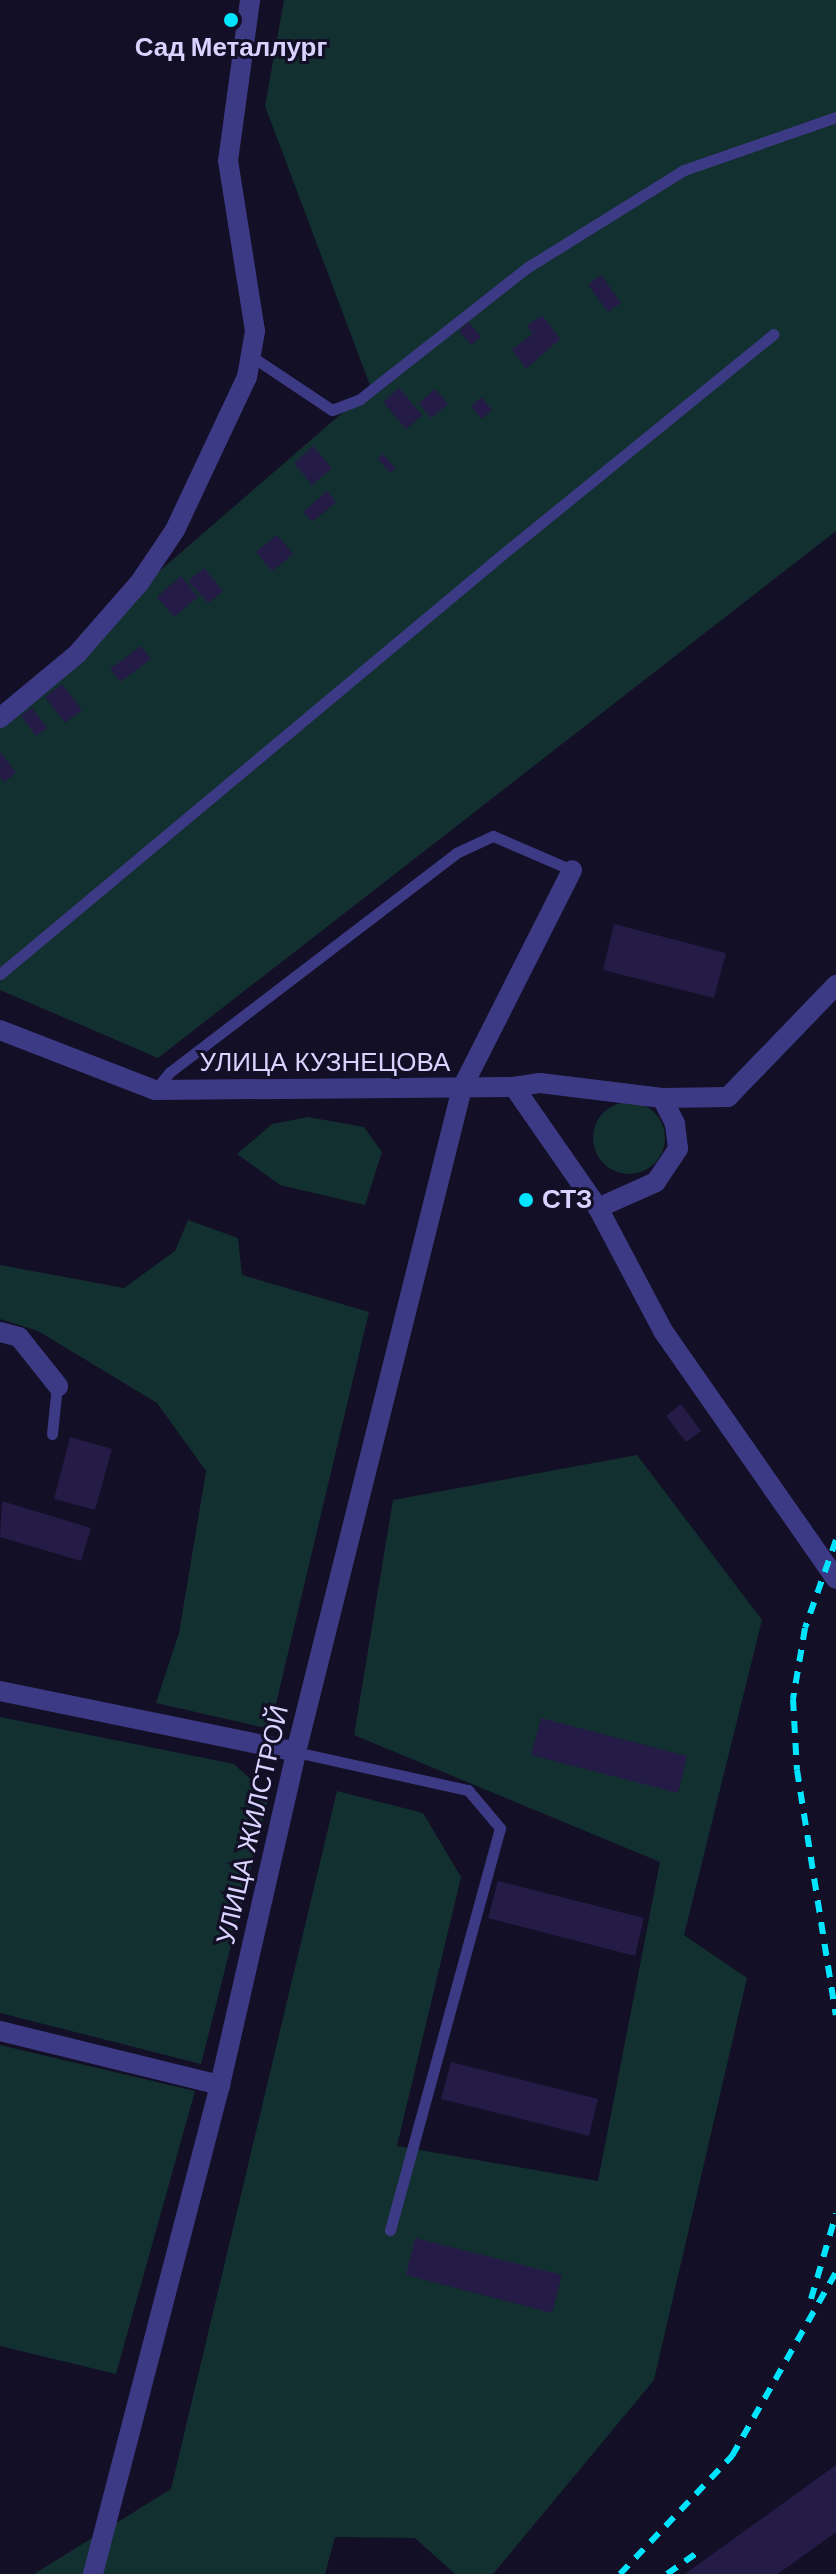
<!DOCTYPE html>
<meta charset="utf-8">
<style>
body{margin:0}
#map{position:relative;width:836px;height:2574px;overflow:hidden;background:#130f26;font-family:"DM Sans",sans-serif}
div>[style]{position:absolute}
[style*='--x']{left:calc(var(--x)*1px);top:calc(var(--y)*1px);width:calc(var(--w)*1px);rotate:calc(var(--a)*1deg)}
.green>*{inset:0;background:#12302f}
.round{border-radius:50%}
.building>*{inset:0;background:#241b47}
.service>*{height:11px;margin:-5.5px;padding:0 5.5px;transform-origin:5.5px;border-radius:5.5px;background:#3d3a85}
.minor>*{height:20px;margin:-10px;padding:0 10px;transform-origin:10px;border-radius:10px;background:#3d3a85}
.tertiary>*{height:20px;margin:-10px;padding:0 10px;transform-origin:10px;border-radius:10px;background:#3d3a85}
.rail>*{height:6px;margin-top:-3px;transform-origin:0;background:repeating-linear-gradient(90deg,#00e5ff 0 12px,transparent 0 22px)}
.dots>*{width:22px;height:22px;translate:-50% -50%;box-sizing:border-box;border:4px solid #130f26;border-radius:50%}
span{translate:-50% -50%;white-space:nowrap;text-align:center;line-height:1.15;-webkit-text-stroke:6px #130f26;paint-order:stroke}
.poi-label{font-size:26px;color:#d9d4ff;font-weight:700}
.left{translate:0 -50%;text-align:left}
.street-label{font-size:26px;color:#d9d4ff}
</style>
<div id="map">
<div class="green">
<i style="clip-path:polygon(284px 0,836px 0,836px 531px,158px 1058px,0 990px,0 709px,371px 388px,265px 106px)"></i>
<i class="round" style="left:593px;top:1102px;width:72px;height:72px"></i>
<i style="clip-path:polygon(308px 1117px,364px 1127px,382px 1152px,365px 1205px,280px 1185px,237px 1154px,272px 1124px)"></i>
<i style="clip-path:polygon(188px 1220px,238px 1238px,242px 1275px,369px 1312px,270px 1729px,156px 1703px,179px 1633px,206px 1471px,157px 1403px,38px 1331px,0 1319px,0 1265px,124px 1288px,175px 1251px)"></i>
<i style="clip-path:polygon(637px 1455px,762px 1620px,684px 1935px,747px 1978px,654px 2380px,493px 2574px,455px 2574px,415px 2538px,335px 2537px,325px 2574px,34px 2574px,171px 2489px,337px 1791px,423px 1813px,461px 1877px,397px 2146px,598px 2181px,660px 1862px,354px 1735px,393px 1500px)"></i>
<i style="clip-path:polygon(0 1717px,234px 1764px,269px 1796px,201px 2064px,0 2013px)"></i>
<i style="clip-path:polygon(0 2045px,195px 2091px,116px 2374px,0 2346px)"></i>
</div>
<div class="building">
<i style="clip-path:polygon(601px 275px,621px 303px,608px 312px,588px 285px)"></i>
<i style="clip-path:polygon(542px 315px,560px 339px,526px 369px,512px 349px,533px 334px,527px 326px)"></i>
<i style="clip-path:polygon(469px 322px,481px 337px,471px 345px,459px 331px)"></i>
<i style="clip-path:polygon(399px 388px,422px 415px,406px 429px,383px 402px)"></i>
<i style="clip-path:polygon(435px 389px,448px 404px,431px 418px,419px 403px)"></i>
<i style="clip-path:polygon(481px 397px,492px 410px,482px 419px,471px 406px)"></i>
<i style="clip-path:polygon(313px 446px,332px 468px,312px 485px,294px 463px)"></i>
<i style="clip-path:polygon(383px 454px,396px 469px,390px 473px,378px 459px)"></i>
<i style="clip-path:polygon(327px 491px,336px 502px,312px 522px,303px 512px)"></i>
<i style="clip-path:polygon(277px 535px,293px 554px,272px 571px,256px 552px)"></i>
<i style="clip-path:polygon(204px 568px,223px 591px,208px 603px,188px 581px)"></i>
<i style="clip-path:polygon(181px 576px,198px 597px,174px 617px,157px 597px)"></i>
<i style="clip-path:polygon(141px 646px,151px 659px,120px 682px,110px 669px)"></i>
<i style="clip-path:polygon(62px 684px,82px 710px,65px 723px,45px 697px)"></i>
<i style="clip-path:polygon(32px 707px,47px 728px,36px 736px,21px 716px)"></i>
<i style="clip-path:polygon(0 752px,16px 773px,4px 782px,0 777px)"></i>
<i style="clip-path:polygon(614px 924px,726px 953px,714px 998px,603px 970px)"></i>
<i style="clip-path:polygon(681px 1404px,701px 1431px,686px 1442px,666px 1416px)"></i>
<i style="clip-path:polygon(70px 1437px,112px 1449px,95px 1510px,54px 1499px)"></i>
<i style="clip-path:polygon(2px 1501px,91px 1528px,81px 1561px,0 1537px)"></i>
<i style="clip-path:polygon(541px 1718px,687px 1756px,678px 1793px,531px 1755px)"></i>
<i style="clip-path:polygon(498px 1881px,644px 1918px,635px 1956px,488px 1918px)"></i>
<i style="clip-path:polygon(451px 2062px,598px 2099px,589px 2136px,441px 2099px)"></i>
<i style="clip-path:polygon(415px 2238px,562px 2275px,552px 2313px,406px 2275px)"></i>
<i style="clip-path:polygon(836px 2465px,836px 2532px,778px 2574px,685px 2574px)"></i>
</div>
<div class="service">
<i style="--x:251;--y:356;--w:97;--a:33.7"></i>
<i style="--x:332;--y:410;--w:30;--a:-21"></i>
<i style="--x:360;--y:399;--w:214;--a:-38.2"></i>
<i style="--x:528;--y:267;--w:184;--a:-31.9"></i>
<i style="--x:684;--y:170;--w:161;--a:-19.2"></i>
<i style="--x:0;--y:974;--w:649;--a:-39.87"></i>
<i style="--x:498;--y:558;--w:355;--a:-39.1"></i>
<i style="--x:156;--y:1089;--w:22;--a:-51"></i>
<i style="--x:170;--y:1072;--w:360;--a:-37.4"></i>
<i style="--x:456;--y:853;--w:41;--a:-24.7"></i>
<i style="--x:493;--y:836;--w:86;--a:23.3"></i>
<i style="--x:52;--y:1434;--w:49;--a:-84.2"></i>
<i style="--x:296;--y:1752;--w:176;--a:12.5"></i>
<i style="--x:468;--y:1790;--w:50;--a:49.9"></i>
<i style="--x:500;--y:1828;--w:417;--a:105.3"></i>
</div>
<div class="minor">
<i style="--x:514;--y:1087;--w:26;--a:-9"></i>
<i style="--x:540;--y:1083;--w:123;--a:7"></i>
<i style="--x:662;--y:1098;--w:66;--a:-0.9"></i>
<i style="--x:728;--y:1097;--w:156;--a:-46"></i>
<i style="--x:662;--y:1098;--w:29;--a:63"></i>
<i style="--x:675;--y:1124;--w:25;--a:83"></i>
<i style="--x:678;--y:1149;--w:40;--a:124"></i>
<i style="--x:656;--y:1182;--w:64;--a:155.9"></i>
<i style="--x:598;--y:1208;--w:139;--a:62.1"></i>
<i style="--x:663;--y:1331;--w:302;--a:55.1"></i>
<i style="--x:0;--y:1332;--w:20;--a:15"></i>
<i style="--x:19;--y:1337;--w:63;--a:51.5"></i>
<i style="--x:0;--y:1691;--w:302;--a:11.6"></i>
<i style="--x:0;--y:2031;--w:227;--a:13.8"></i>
<i style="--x:93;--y:2574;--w:505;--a:-75.44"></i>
<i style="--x:220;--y:2085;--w:342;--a:-77.1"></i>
<i style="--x:296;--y:1752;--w:684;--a:-75.96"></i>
<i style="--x:462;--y:1088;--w:244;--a:-63.2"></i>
</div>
<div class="tertiary">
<i style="--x:0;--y:718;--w:100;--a:-39.7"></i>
<i style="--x:77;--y:654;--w:96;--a:-48.8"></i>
<i style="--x:140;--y:582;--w:63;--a:-56.1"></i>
<i style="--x:175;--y:530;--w:169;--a:-64.8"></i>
<i style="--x:247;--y:377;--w:47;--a:-80.1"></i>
<i style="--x:255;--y:331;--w:172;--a:-99"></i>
<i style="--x:228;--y:161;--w:162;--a:-82.2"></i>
<i style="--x:0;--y:1030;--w:166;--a:21.2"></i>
<i style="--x:155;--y:1090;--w:359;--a:-0.5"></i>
<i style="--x:514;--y:1087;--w:147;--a:55.2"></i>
</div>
<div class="rail">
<i style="--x:836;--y:1540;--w:93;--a:109.4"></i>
<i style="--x:805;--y:1628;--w:72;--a:99.6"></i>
<i style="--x:793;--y:1699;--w:71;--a:86.8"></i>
<i style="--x:797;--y:1770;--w:248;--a:81"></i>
<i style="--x:811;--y:2299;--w:89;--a:-73.6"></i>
<i style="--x:620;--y:2574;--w:163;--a:-46.5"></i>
<i style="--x:732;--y:2456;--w:211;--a:-60.5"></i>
<i style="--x:667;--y:2574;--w:42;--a:-35.2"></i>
</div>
<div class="dots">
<i style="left:231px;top:20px;background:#00e5ff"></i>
<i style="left:526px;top:1200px;background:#00e5ff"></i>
</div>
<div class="poi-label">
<span style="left:231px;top:48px">Сад Металлург</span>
<span class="left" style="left:542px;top:1200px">СТЗ</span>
</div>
<div class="street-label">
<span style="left:325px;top:1063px">УЛИЦА КУЗНЕЦОВА</span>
<span style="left:253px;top:1825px;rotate:-77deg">УЛИЦА ЖИЛСТРОЙ</span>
</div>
</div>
